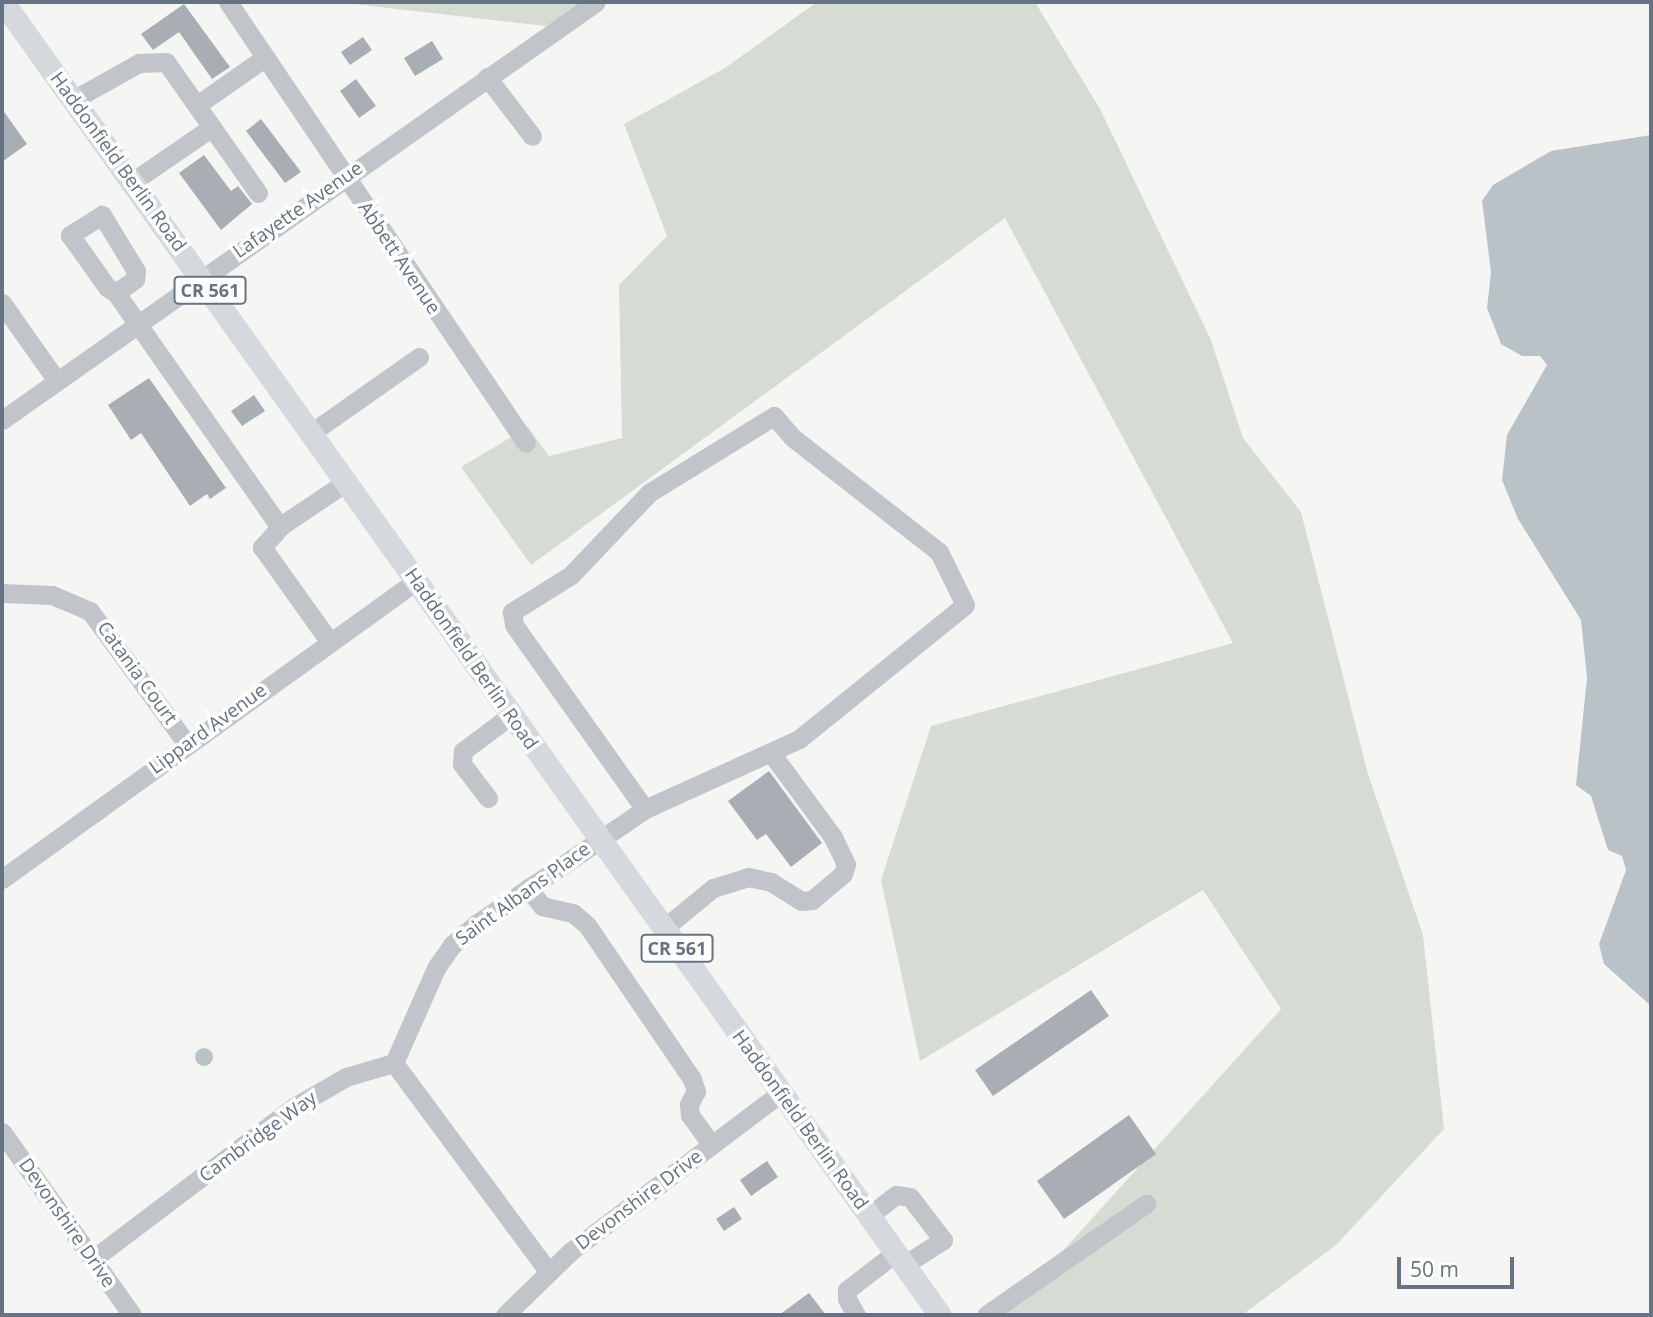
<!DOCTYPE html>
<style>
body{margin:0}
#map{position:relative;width:1653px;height:1317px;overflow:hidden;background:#f5f6f3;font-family:"Open Sans",sans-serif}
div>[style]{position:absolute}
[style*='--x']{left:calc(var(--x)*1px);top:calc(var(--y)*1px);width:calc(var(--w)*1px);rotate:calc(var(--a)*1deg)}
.green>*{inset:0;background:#d6dcd4}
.water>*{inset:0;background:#b9c3c7}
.round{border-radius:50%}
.building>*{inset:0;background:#a8aeb4}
.minor>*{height:19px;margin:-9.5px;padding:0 9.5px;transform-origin:9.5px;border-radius:9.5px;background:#c1c4c8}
.major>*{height:23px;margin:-11.5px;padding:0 11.5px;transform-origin:11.5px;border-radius:11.5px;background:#d5d8dc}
span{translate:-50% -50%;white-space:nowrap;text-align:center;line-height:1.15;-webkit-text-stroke:7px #fff;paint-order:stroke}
.shield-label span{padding:2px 5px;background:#fff;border:2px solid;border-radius:5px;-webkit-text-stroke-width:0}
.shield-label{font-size:18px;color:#677381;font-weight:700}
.street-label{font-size:19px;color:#677381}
.frame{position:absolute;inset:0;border:4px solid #677381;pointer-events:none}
.scale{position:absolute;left:1397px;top:1257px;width:117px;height:32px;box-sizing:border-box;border:4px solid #677381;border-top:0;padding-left:9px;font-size:21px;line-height:24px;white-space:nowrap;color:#677381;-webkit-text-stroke:5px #fff;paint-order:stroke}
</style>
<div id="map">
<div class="green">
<i style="clip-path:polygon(336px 2px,590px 2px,554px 27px)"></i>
<i style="clip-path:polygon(817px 2px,1035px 2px,1100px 109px,1211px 340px,1243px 438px,1301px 512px,1368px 774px,1423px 935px,1444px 1129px,1336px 1245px,1242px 1315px,1005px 1315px,1281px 1009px,1203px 890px,920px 1061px,881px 880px,931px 726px,1233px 643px,1005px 218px,531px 565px,461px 467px,528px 427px,549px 456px,622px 438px,619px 285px,667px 236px,624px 124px,725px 68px)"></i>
</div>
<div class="water">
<i style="clip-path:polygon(1651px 135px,1651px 1006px,1604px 964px,1599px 944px,1626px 870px,1622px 856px,1608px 850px,1591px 796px,1576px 785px,1587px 678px,1581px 620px,1518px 519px,1502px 480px,1507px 435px,1547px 365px,1540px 356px,1522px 356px,1501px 344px,1487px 308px,1491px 272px,1482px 201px,1493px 185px,1551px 151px)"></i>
<i class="round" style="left:195px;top:1048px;width:18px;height:18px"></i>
</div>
<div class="building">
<i style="clip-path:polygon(184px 4px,230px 67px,212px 79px,179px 32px,153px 50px,141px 34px)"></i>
<i style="clip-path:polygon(363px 37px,372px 50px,350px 65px,341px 52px)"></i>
<i style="clip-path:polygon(432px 41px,443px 59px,415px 76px,404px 58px)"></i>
<i style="clip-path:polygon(356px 79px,376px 106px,359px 118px,340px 91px)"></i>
<i style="clip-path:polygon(2px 109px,27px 144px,2px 162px)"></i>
<i style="clip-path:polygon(261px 119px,301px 172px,285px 183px,246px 131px)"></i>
<i style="clip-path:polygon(204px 155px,231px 191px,238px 186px,252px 204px,221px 230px,179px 173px)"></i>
<i style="clip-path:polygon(149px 378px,226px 488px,210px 499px,207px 494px,190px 506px,141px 433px,131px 440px,108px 405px)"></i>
<i style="clip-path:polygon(254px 395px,265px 411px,242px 426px,231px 411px)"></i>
<i style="clip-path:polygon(769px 771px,822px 843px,791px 867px,766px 834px,757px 840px,728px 801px)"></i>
<i style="clip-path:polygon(1091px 990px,1109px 1016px,993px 1096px,975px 1070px)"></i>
<i style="clip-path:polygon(1129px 1115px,1156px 1154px,1064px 1219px,1037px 1181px)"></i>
<i style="clip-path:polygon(767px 1161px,778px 1177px,751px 1196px,740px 1180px)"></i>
<i style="clip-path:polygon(734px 1207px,742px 1219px,724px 1231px,716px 1219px)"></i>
<i style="clip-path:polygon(809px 1293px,826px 1315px,779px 1315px)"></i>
</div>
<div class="minor">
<i style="--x:228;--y:2;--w:532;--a:55.95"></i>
<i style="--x:487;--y:77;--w:74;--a:52.7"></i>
<i style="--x:73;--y:100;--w:76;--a:-29.3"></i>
<i style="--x:139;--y:63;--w:27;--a:-2"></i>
<i style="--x:166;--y:62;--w:160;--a:54.9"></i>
<i style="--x:197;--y:105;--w:80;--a:-34.9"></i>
<i style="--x:132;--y:182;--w:97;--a:-34.5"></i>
<i style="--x:116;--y:293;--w:24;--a:-36"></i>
<i style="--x:135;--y:279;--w:8;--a:-83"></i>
<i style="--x:136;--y:271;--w:66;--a:-121.3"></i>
<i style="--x:102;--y:215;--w:38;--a:148"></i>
<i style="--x:70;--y:235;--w:64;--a:54.6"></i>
<i style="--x:107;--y:287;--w:11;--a:34"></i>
<i style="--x:116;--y:293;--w:281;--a:55"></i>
<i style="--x:277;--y:523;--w:5;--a:22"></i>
<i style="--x:282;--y:525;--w:77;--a:-33.9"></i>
<i style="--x:2;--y:303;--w:95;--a:54.8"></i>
<i style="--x:2;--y:420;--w:726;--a:-35.13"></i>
<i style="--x:311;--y:433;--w:132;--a:-35.1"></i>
<i style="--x:282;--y:525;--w:30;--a:132"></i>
<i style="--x:262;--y:547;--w:115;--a:54.5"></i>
<i style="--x:2;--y:593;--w:50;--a:2.3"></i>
<i style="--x:52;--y:595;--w:41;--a:22.8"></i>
<i style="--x:90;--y:611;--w:165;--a:53.9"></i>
<i style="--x:488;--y:798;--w:43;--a:-127.4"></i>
<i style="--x:462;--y:764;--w:13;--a:-86"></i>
<i style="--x:463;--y:751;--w:60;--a:-36.9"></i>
<i style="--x:2;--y:879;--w:510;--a:-35.75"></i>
<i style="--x:528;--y:888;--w:23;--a:52"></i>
<i style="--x:542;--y:906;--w:32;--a:13"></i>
<i style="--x:573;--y:913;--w:18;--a:41"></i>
<i style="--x:587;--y:925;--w:186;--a:55.7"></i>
<i style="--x:692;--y:1079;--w:13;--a:72"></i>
<i style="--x:696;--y:1091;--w:15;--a:118"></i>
<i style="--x:689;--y:1104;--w:11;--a:85"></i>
<i style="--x:690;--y:1115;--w:37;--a:54"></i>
<i style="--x:663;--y:929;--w:65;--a:-39.4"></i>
<i style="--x:713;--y:888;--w:37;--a:-17"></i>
<i style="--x:748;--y:877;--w:24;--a:12"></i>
<i style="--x:771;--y:882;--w:36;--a:32"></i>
<i style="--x:802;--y:901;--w:10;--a:-6"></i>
<i style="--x:812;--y:900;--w:40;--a:-40"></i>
<i style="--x:843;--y:874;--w:10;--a:-73"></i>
<i style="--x:846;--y:864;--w:30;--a:-116"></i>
<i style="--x:833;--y:837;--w:104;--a:-126.4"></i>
<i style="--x:394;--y:1063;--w:104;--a:-66.1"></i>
<i style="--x:436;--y:968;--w:28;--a:-55"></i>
<i style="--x:452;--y:945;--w:32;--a:-41"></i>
<i style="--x:476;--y:924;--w:204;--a:-34.2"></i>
<i style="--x:645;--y:809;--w:169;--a:-24.4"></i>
<i style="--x:799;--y:739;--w:213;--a:-38.9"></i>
<i style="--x:965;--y:605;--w:59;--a:-116.1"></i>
<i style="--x:939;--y:552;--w:185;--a:-142"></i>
<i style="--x:793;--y:438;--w:29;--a:-131"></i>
<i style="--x:774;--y:416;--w:147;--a:148.4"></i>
<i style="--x:649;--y:493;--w:113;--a:133.6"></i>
<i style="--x:571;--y:575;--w:70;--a:147.9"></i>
<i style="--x:512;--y:612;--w:13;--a:81"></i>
<i style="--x:514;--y:625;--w:226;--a:54.6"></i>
<i style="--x:394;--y:1063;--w:259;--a:53.5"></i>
<i style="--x:2;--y:1132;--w:224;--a:54.6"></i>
<i style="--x:869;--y:1216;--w:34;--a:-38"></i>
<i style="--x:896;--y:1195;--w:14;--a:8"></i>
<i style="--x:910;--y:1197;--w:54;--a:52.5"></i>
<i style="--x:943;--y:1240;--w:46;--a:147.3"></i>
<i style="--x:93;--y:1259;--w:252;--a:-37.1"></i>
<i style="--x:294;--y:1107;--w:60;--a:-30"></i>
<i style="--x:346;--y:1077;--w:50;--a:-16.3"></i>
<i style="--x:505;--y:1315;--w:92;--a:-44.1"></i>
<i style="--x:571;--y:1251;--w:263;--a:-37"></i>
<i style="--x:856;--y:1315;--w:18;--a:-119"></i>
<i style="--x:847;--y:1299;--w:9;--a:-90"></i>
<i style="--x:847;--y:1290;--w:61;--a:-37.6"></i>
<i style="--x:986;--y:1315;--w:195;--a:-34.8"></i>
</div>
<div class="major">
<i style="--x:3;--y:2;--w:1613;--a:54.49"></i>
</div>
<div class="shield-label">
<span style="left:210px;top:290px">CR 561</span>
<span style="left:677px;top:948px">CR 561</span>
</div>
<div class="street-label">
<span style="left:118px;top:162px;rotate:54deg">Haddonfield Berlin Road</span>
<span style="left:298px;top:210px;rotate:-35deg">Lafayette Avenue</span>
<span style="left:399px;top:258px;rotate:56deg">Abbett Avenue</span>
<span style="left:471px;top:659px;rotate:55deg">Haddonfield Berlin Road</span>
<span style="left:137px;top:673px;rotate:54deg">Catania Court</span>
<span style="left:208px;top:729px;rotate:-36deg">Lippard Avenue</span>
<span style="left:523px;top:894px;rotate:-36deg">Saint Albans Place</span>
<span style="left:800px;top:1120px;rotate:54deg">Haddonfield Berlin Road</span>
<span style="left:258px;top:1137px;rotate:-36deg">Cambridge Way</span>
<span style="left:639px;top:1200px;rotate:-37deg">Devonshire Drive</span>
<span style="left:67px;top:1223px;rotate:55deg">Devonshire Drive</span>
</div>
<div class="frame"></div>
<div class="scale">50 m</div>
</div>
